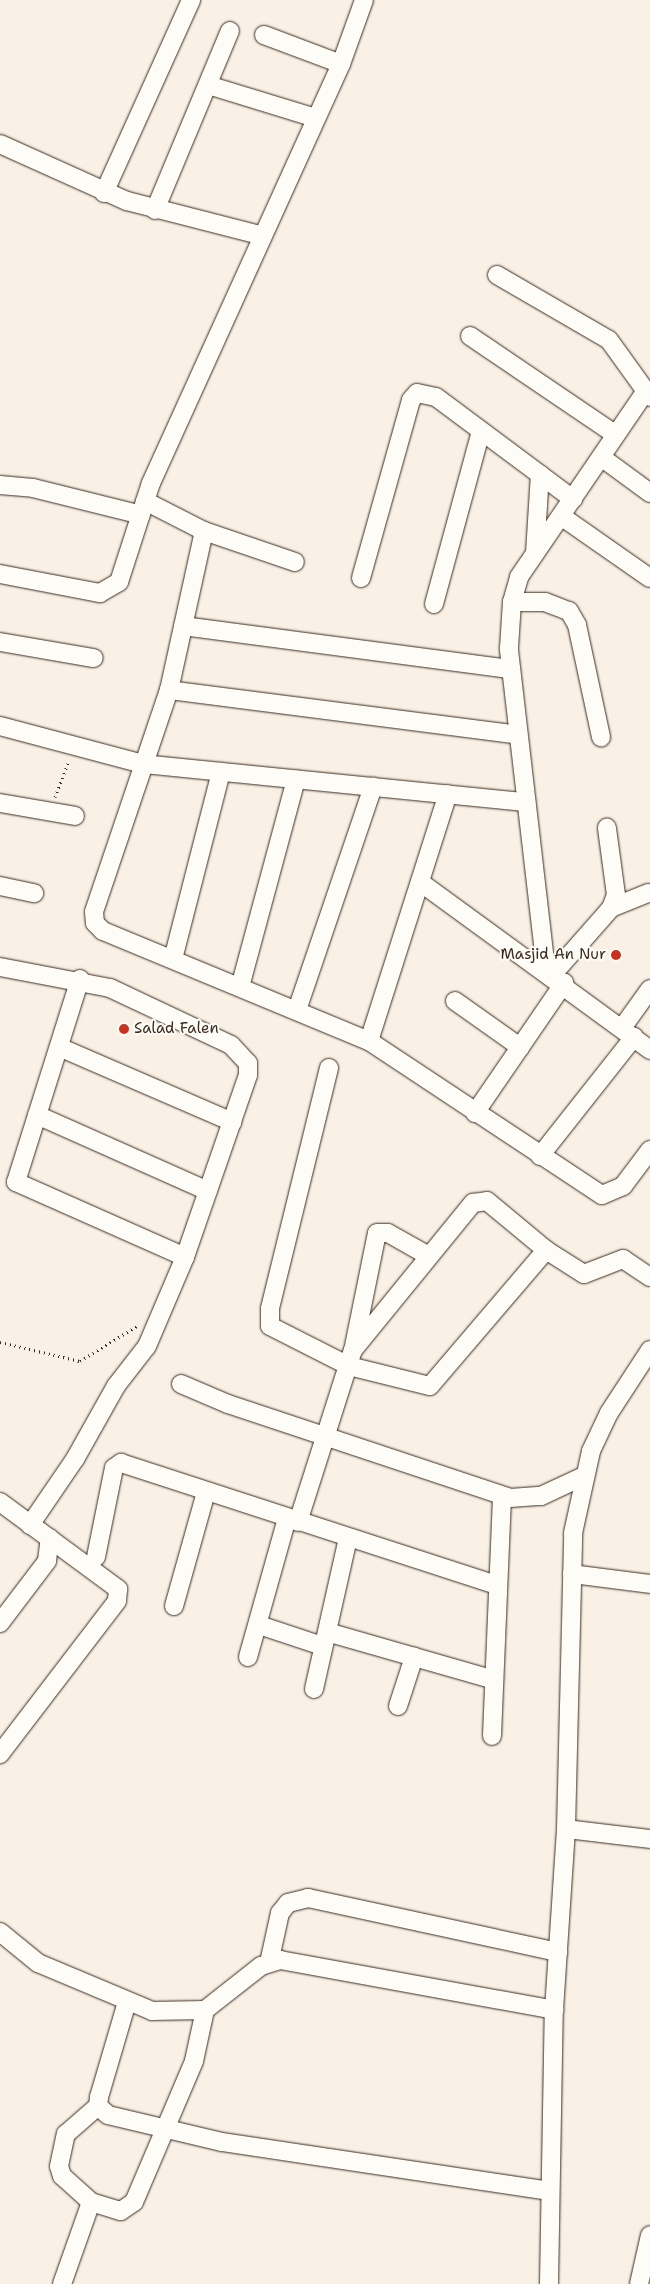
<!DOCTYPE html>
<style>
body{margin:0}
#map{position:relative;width:650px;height:2284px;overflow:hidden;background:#f9f1e5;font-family:"Shantell Sans",sans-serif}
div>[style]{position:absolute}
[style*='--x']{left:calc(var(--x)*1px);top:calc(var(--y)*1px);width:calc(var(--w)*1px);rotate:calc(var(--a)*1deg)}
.path>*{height:3px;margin-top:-1.5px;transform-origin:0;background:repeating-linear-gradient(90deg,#3b2a1e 0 1px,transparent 0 5px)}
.roads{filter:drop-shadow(0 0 1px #3b2a1e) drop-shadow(0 0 1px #3b2a1e)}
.minor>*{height:18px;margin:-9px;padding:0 9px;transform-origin:9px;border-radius:9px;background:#fdfcf7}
.dots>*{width:14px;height:14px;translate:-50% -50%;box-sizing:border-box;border:2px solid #fdfcf7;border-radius:50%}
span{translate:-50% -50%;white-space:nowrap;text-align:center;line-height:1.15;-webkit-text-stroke:4px #fdfcf7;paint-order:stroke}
.poi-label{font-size:15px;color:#3b2a1e}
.right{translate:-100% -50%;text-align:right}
.left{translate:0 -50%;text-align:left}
</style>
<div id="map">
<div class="path">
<i style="--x:55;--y:797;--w:39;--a:-69"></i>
<i style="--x:0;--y:1342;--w:82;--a:13.4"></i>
<i style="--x:80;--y:1361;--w:67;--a:-31.6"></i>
</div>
<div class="roads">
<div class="minor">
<i style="--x:264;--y:35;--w:82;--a:20.6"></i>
<i style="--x:208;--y:85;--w:113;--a:17"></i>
<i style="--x:0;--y:144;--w:139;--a:24.2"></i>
<i style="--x:127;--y:201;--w:140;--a:14.4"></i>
<i style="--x:104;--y:193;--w:212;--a:-65.7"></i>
<i style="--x:155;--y:210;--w:194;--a:-67.3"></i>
<i style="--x:497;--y:275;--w:129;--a:30.1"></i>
<i style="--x:609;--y:340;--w:70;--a:54.3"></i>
<i style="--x:470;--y:336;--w:176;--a:34.1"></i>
<i style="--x:601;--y:457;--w:61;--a:36.3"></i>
<i style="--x:0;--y:485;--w:33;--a:5"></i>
<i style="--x:33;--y:488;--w:111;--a:14"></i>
<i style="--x:145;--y:501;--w:66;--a:27"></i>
<i style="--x:204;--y:531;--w:96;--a:18.8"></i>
<i style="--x:561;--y:516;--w:108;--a:34.9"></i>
<i style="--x:204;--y:531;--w:163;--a:102.4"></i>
<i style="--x:169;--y:690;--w:234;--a:108.7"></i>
<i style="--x:94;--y:912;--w:11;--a:85"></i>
<i style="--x:95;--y:923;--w:11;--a:45"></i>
<i style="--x:103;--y:931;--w:288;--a:22.5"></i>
<i style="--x:369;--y:1041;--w:279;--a:33.5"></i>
<i style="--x:602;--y:1195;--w:23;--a:-23"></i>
<i style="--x:623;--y:1186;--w:45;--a:-53.1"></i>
<i style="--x:535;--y:553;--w:79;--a:-86.4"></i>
<i style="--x:0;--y:574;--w:102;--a:10.8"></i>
<i style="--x:100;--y:593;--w:22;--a:-30"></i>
<i style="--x:119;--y:582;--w:104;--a:-72.1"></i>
<i style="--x:151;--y:483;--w:460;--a:-65.6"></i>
<i style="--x:341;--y:64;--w:68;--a:-70.2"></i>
<i style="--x:361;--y:578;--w:185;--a:-74.3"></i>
<i style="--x:411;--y:400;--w:9;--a:-49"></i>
<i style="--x:417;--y:393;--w:19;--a:12"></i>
<i style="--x:436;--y:397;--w:171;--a:36.7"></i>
<i style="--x:512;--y:602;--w:33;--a:0"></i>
<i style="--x:545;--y:602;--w:26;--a:21"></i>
<i style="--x:569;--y:611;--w:16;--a:60"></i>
<i style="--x:577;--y:625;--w:115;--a:77.9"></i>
<i style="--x:434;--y:604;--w:179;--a:-74.8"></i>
<i style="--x:183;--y:626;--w:331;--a:7.5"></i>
<i style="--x:0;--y:642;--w:95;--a:9.7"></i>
<i style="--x:169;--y:690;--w:352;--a:7.3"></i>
<i style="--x:0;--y:726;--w:148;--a:14.9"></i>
<i style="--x:143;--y:764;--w:385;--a:5.7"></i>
<i style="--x:0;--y:803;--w:76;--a:9.8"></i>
<i style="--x:420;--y:882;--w:285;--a:36.1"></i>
<i style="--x:0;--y:886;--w:35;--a:12"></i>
<i style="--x:611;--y:908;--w:40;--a:-22"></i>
<i style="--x:173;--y:959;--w:193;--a:-75.6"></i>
<i style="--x:0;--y:967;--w:112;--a:10.8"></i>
<i style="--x:110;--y:988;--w:134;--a:25.2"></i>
<i style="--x:231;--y:1045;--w:25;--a:47"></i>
<i style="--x:248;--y:1063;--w:12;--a:90"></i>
<i style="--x:248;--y:1075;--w:193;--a:109.1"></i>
<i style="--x:185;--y:1257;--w:97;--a:113.1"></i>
<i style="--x:147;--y:1346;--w:51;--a:127.8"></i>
<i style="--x:116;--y:1386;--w:84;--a:119.3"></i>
<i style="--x:75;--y:1459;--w:80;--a:124.3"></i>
<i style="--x:546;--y:970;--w:324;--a:-96.6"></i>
<i style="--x:509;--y:648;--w:46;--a:-86.3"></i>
<i style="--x:512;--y:602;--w:26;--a:-74"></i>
<i style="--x:519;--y:577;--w:225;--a:-55.7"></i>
<i style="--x:552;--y:975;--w:89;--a:-48.6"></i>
<i style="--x:611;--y:908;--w:14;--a:-69"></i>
<i style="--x:616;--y:895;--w:68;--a:-97.7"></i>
<i style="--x:80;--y:979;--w:213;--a:107.5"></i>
<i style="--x:16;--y:1182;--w:185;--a:23.9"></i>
<i style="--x:240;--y:987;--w:215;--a:-74.9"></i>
<i style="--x:455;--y:1001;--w:80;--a:35.3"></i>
<i style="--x:297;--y:1010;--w:236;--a:-71.2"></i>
<i style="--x:622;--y:1028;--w:48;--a:-54.3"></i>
<i style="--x:369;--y:1041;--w:259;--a:-72.3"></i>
<i style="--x:59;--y:1047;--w:189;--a:23.4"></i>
<i style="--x:329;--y:1068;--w:248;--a:103.8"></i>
<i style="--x:270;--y:1309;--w:17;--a:90"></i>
<i style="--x:270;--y:1326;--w:89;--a:26.9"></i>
<i style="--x:349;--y:1366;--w:83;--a:13.9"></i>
<i style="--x:430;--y:1386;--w:179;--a:-49.5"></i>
<i style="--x:475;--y:1113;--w:158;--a:-55.6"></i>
<i style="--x:37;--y:1115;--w:187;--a:24"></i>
<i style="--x:540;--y:1156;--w:152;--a:-51.7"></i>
<i style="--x:354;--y:1346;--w:115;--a:-78.5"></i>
<i style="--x:377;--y:1233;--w:11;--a:0"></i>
<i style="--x:388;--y:1233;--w:45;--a:29.4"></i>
<i style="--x:181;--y:1384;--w:51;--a:23.1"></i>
<i style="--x:228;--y:1404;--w:297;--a:18.4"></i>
<i style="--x:510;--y:1498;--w:31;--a:-4"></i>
<i style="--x:541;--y:1496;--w:47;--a:-24.9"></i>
<i style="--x:0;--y:1502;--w:147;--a:36.4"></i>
<i style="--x:118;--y:1589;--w:12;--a:95"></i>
<i style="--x:117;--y:1601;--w:193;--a:127.4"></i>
<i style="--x:298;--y:1522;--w:181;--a:-72.3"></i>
<i style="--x:353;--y:1350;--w:190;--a:-50.8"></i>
<i style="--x:473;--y:1203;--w:14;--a:-8"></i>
<i style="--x:487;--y:1201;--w:77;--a:39.7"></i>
<i style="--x:546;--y:1250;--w:45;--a:32.3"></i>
<i style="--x:584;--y:1274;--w:42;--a:-21"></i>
<i style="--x:623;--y:1259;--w:32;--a:34"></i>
<i style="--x:96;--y:1557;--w:91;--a:-78.6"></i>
<i style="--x:114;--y:1468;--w:9;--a:-36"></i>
<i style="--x:121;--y:1463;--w:394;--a:18"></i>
<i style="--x:572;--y:1574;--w:79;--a:7.3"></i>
<i style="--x:174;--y:1606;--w:118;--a:-74.3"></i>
<i style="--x:0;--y:1623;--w:78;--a:-52.8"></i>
<i style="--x:47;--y:1561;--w:23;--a:-83"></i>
<i style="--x:259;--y:1625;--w:66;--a:18.4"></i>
<i style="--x:327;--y:1632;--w:174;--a:16"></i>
<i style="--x:248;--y:1657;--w:144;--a:-74.3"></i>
<i style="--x:314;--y:1689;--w:155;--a:-77.3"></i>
<i style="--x:398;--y:1706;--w:52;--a:-71.9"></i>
<i style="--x:492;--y:1736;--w:240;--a:-87.6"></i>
<i style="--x:566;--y:1829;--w:85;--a:6.8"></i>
<i style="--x:0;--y:1932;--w:49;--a:39.2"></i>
<i style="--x:38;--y:1963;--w:124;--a:22.8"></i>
<i style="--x:152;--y:2011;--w:53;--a:-1.1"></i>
<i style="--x:205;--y:2010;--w:71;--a:-38.2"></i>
<i style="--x:261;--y:1966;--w:20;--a:-18"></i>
<i style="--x:280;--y:1960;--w:279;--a:10.3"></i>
<i style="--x:269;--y:1963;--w:51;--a:-77.6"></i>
<i style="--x:280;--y:1913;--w:13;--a:-51"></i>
<i style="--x:288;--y:1903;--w:21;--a:-14"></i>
<i style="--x:308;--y:1898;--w:256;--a:12.2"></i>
<i style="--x:127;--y:2002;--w:99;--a:106.4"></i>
<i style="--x:99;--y:2097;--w:9;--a:96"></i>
<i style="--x:98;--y:2106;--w:13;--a:42"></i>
<i style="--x:108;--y:2115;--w:117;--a:13.3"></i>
<i style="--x:222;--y:2142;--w:331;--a:8.5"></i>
<i style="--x:91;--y:2202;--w:39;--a:-138"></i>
<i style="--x:62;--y:2176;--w:10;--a:-107"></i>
<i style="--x:59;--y:2166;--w:33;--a:-78"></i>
<i style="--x:66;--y:2134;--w:43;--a:-41.2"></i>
<i style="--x:62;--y:2284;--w:87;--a:-70.5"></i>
<i style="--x:91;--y:2202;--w:31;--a:17"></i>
<i style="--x:121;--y:2211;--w:16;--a:-35"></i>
<i style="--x:134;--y:2202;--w:153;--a:-66.9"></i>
<i style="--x:194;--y:2061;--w:52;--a:-77.8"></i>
<i style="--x:549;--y:2284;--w:274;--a:-89"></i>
<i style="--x:554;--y:2010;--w:181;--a:-86.2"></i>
<i style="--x:566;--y:1829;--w:296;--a:-88.6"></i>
<i style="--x:573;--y:1533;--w:84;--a:-77.6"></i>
<i style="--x:591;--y:1451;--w:42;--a:-64.7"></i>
<i style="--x:609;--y:1413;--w:75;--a:-56.9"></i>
<i style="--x:639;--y:2284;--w:50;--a:-77.3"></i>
</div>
</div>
<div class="dots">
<i style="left:616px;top:955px;background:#c8321e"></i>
<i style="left:124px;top:1029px;background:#c8321e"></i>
</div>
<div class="poi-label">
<span class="right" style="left:606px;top:955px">Masjid An Nur</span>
<span class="left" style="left:134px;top:1029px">Salad Falen</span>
</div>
</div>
